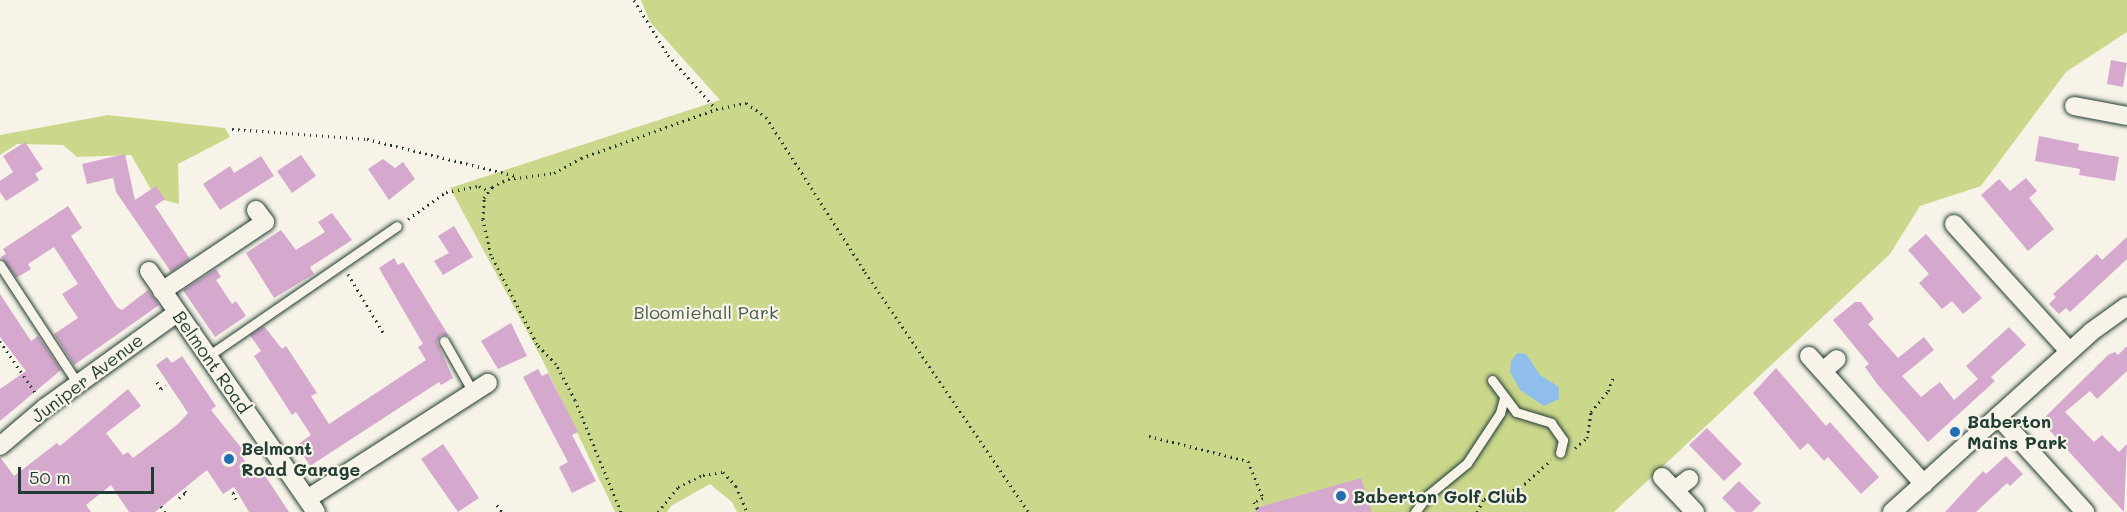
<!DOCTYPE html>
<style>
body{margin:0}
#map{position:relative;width:2127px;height:512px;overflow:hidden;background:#f7f3e8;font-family:Mali,sans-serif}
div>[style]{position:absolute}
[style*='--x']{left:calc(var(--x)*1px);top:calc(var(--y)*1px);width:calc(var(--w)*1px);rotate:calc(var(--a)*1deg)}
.green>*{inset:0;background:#cbd88c}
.water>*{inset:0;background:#90beea}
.building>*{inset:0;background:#d5a9cd}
.path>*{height:3px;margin-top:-1.5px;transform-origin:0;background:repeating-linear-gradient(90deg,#1f3d34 0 1.5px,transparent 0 6px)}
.roads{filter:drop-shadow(0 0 2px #1f3d34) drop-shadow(0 0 2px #1f3d34)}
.service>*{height:9px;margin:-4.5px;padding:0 4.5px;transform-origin:4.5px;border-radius:4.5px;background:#f7f3e8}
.minor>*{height:18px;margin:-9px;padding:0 9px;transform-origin:9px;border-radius:9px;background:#f7f3e8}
.dots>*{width:16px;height:16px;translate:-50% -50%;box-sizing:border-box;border:3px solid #f7f3e8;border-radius:50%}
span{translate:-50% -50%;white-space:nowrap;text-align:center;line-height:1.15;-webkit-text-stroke:4.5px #f7f3e8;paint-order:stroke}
.park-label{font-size:18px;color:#415c46}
.street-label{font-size:18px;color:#1f3d34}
.poi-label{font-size:18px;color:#1f3d34;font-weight:700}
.left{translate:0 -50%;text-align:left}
.scale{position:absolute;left:18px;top:467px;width:136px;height:27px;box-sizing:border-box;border:3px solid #1f3d34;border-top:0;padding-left:8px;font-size:18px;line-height:21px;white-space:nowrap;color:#1f3d34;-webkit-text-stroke:4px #f7f3e8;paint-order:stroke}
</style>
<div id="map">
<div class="green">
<i style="clip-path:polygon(641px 0,2127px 0,2127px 32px,2066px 72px,1981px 186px,1920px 206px,1890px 254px,1614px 512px,737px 512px,732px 502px,710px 484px,671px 506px,667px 512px,615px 512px,543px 361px,450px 188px,720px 100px,650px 22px)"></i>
<i style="clip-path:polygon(108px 115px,225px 128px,230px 137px,178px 164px,179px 204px,156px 198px,131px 155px,77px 157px,63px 145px,17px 144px,0 155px,0 135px)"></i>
</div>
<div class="water">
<i style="clip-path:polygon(1517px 353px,1526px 354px,1540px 375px,1559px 387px,1559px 399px,1544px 406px,1520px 390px,1510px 372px,1511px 361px)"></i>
</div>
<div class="building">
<i style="clip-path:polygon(2111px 60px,2127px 63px,2123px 87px,2107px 84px)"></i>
<i style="clip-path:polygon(2039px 136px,2079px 144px,2078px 150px,2119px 157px,2115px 181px,2079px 175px,2080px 169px,2035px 161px)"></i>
<i style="clip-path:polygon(25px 142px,43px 169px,35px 174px,39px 180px,6px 201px,0 192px,0 181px,13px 172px,3px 156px)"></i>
<i style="clip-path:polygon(125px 154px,135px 200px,156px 186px,165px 199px,155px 206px,190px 259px,171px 272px,116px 192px,113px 178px,87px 184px,82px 164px)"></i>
<i style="clip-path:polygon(301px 155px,316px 176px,292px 193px,277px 171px)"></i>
<i style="clip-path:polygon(261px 156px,274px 176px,220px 210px,203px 184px,230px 166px,234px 173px)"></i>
<i style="clip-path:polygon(383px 159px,395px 168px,403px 162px,415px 179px,389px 200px,368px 169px)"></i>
<i style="clip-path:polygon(2026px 178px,2037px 191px,2029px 198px,2054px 229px,2028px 251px,1981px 195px,1999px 179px,2010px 191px)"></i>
<i style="clip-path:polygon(68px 206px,82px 228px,71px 236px,117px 307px,122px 310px,148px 290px,159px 305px,74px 365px,54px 334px,78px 318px,62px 294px,78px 284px,54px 247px,28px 264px,31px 269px,16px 278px,1px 257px,6px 254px,3px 249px)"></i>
<i style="clip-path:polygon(332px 213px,352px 240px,310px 267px,314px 274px,274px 298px,246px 253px,281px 230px,296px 250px,325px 232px,318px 222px)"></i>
<i style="clip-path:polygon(454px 226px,473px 257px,443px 275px,434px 261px,449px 253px,438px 236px)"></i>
<i style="clip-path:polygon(1926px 234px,1982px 298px,1963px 314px,1952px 301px,1942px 309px,1919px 283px,1929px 274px,1908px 250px)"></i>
<i style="clip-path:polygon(2127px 237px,2127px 259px,2070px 312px,2066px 308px,2059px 314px,2049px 304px,2056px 297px,2053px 294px,2097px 254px,2102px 260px)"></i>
<i style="clip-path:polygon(394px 258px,398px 265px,403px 262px,449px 336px,441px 335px,437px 342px,453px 378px,441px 385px,439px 382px,310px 466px,297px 445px,311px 435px,296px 412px,292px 415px,254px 356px,261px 351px,250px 335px,264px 326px,282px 349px,286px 346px,317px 393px,311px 396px,329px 424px,426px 360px,418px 347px,423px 344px,379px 268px)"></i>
<i style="clip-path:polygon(216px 269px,221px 277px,216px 280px,232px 304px,236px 301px,246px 316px,215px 337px,183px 290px)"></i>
<i style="clip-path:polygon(0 294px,31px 341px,38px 336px,61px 370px,0 421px,0 389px,26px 371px,0 337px)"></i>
<i style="clip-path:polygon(1855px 302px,1861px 302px,1874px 319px,1868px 324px,1898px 358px,1924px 337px,1934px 350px,1902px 376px,1921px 397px,1940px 382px,1954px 400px,1978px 379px,1966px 366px,2009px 327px,2026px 345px,1991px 377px,1995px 381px,1928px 442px,1878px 385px,1865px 367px,1869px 364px,1833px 320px)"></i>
<i style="clip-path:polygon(511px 323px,527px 356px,498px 369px,481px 341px)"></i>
<i style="clip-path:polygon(2127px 346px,2127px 371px,2097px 399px,2090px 391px,2065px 412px,2094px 442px,2102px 435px,2119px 452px,2127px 444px,2124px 512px,2041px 421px,2108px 355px,2115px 352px,2118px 355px)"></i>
<i style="clip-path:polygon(182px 356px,216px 406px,211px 410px,243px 450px,240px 452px,253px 476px,262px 471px,289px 512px,249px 512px,234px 487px,223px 494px,207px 470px,155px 512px,129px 512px,111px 485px,86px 505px,91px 512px,0 512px,0 457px,14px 476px,57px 443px,60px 446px,128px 389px,141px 406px,106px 433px,123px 455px,128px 452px,133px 458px,178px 424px,188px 413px,156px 365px,167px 357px,172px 363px)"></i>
<i style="clip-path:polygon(1776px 368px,1826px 426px,1830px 422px,1879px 477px,1861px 494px,1828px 457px,1824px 461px,1808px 443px,1800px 450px,1753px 393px)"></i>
<i style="clip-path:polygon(538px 369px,542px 376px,548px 373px,578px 432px,572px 435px,596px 481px,572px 493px,559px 467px,568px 462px,523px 377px)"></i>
<i style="clip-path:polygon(1707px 428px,1742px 464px,1724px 481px,1689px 445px)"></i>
<i style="clip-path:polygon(443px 444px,479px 498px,458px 512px,421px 459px)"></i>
<i style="clip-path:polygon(2006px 456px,2023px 474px,2010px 486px,2007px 483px,1976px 512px,1945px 512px,1983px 471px,1986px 474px)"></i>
<i style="clip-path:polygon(1361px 478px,1372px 512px,1256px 512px,1256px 508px)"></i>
<i style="clip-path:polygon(1739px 481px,1761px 503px,1752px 512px,1736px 512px,1722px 498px)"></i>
</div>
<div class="path">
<i style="--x:634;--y:0;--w:65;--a:58.3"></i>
<i style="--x:668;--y:55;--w:71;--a:48.4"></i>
<i style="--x:232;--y:129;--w:135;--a:4.2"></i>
<i style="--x:367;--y:139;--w:154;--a:13.9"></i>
<i style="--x:408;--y:219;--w:47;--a:-35.4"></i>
<i style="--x:446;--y:192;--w:34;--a:-10"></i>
<i style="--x:479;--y:186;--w:11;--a:27"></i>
<i style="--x:348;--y:274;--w:70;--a:59"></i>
<i style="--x:0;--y:341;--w:64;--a:55.8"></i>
<i style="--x:157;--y:382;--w:8;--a:60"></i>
<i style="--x:161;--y:389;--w:6;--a:-39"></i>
<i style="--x:1149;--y:436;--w:102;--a:14.2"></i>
<i style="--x:1248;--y:461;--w:40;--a:68"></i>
<i style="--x:1263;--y:498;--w:10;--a:156"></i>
<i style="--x:1254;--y:502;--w:11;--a:63"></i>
<i style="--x:1575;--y:448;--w:16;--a:-40"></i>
<i style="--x:1587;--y:438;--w:26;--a:-81"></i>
<i style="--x:1591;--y:412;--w:27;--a:-51"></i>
<i style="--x:1608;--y:391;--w:16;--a:-68"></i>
<i style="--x:179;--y:498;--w:9;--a:-41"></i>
<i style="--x:186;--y:492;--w:3;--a:-135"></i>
<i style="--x:236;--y:499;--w:7;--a:-117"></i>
<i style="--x:233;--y:493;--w:4;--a:-27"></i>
<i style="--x:497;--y:505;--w:9;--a:54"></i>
<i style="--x:161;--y:506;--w:7;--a:56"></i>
<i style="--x:621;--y:512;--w:121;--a:-112.3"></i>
<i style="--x:575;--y:400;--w:41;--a:-117.8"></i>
<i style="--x:556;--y:364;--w:28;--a:-134"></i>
<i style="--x:537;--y:344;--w:100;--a:-117.3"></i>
<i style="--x:491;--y:255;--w:37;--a:-103"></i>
<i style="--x:483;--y:219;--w:21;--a:-87"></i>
<i style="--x:484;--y:198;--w:14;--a:-54"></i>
<i style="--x:492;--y:187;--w:18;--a:-27"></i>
<i style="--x:508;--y:179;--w:46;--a:-7.4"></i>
<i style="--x:554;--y:173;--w:31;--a:-29"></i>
<i style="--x:581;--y:158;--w:144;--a:-19.9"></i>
<i style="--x:716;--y:109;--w:31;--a:-11"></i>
<i style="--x:746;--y:103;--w:24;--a:35"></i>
<i style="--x:766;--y:117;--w:184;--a:57.4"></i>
<i style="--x:865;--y:272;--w:291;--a:55.7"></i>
<i style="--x:658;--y:512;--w:32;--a:-51"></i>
<i style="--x:678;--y:487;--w:28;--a:-26"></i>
<i style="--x:703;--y:475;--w:20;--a:-9"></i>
<i style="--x:723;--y:472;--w:19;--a:47"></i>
<i style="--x:736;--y:486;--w:28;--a:67"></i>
<i style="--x:1477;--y:512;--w:15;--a:-62"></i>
<i style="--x:1484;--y:499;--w:38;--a:-17"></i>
<i style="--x:1520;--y:488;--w:42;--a:-42.1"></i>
</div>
<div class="roads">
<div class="service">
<i style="--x:0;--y:265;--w:142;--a:56.8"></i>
<i style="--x:444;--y:341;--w:59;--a:60.4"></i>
<i style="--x:208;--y:356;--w:229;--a:-34.5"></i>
<i style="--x:1492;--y:380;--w:40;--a:53"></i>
<i style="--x:1516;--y:412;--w:37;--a:17"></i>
<i style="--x:1551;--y:423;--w:21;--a:55"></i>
<i style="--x:1563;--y:440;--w:13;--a:103"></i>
<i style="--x:1415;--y:512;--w:20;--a:-53"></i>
<i style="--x:1427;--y:496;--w:52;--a:-39.5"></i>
<i style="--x:1467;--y:463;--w:60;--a:-56.6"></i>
<i style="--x:1500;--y:413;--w:16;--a:-75"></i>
</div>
<div class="minor">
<i style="--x:2074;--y:106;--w:54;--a:10.7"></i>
<i style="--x:1954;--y:224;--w:171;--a:47.8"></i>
<i style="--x:149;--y:271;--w:293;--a:55.3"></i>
<i style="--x:162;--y:291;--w:124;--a:-33.8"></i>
<i style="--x:265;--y:222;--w:15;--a:-127"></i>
<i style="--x:1809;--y:356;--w:172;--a:48.1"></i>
<i style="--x:1823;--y:371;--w:18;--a:-41"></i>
<i style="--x:1998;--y:416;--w:130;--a:47.8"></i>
<i style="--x:0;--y:446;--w:60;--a:-40.3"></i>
<i style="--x:46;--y:407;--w:161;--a:-35.7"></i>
<i style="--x:1662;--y:477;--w:48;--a:46.7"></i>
<i style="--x:1675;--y:490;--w:18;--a:-38"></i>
<i style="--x:307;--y:499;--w:215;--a:-32.7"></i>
<i style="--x:1892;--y:512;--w:268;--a:-42.1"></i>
<i style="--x:2091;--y:332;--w:44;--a:-35.8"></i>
</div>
</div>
<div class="dots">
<i style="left:1955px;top:432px;background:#1f6fb2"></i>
<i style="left:229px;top:459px;background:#1f6fb2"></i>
<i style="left:1341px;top:496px;background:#1f6fb2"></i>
</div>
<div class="park-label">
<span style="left:706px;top:312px">Bloomiehall Park</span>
</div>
<div class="street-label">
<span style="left:212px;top:362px;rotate:55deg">Belmont Road</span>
<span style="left:87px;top:378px;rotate:-37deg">Juniper Avenue</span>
</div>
<div class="poi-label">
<span class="left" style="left:1967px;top:432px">Baberton<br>Mains Park</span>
<span class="left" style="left:241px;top:459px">Belmont<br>Road Garage</span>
<span class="left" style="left:1353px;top:496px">Baberton Golf Club</span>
</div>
<div class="scale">50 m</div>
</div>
